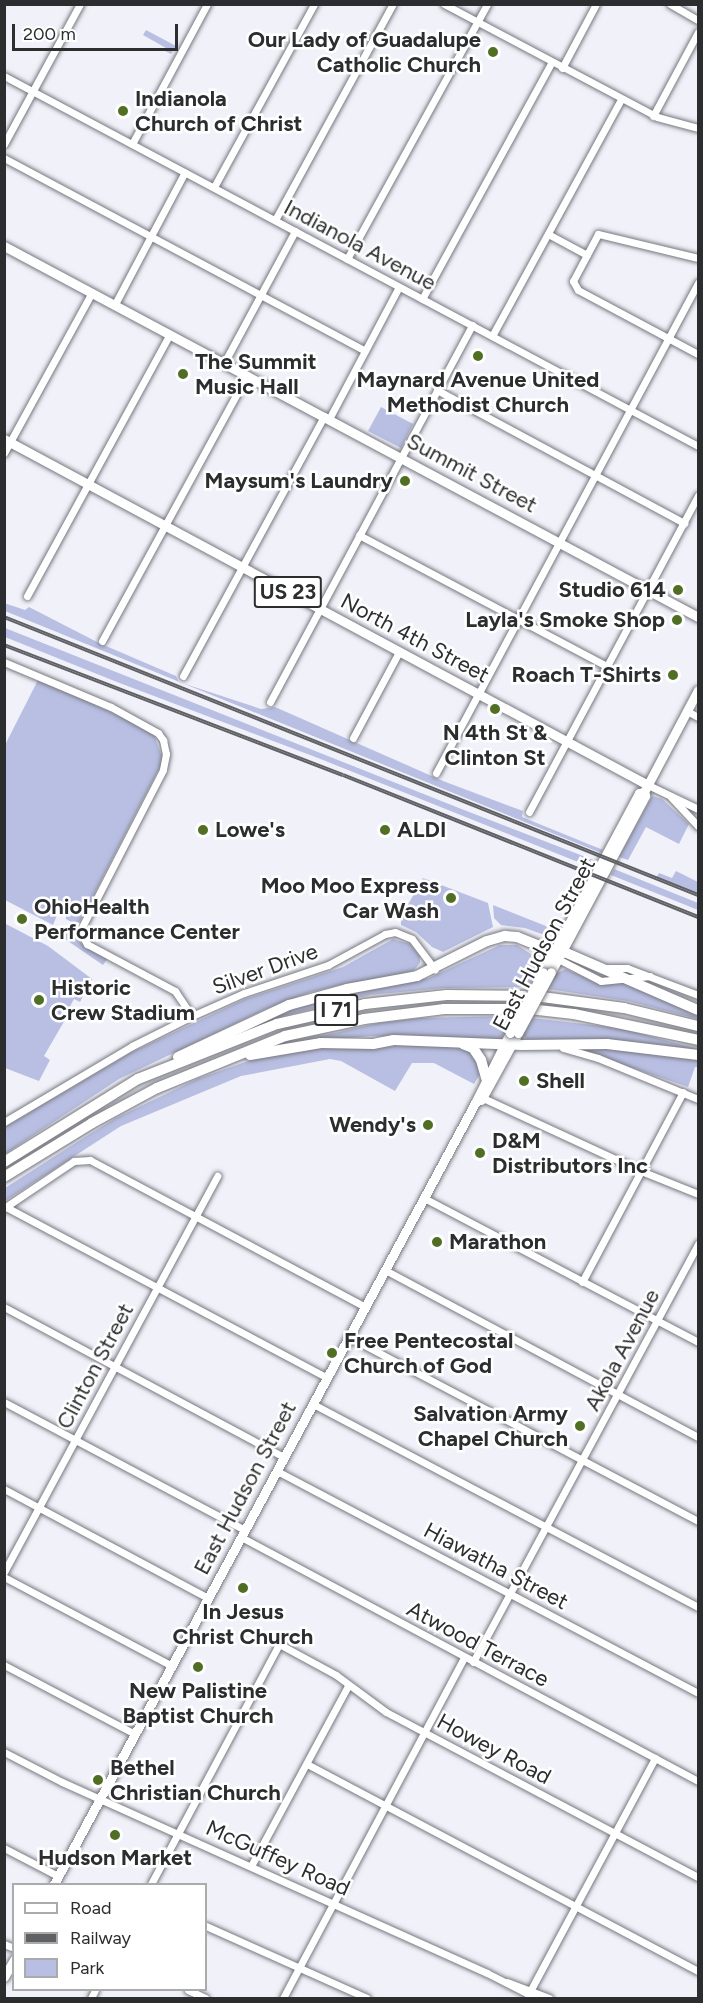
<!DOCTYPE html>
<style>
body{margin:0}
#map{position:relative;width:703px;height:2003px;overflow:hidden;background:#f0f1f9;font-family:Figtree,sans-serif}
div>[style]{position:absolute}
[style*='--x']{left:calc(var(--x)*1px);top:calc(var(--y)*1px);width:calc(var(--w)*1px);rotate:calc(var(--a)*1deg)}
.green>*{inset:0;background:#b9bfe3}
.roads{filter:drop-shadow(0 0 2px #77787f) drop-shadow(0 0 2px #77787f)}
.minor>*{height:7px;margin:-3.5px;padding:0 3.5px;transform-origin:3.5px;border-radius:3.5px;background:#fff}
.major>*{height:9px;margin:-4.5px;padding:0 4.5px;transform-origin:4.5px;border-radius:4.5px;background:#fff}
.highway>*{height:10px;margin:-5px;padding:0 5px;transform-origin:5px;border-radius:5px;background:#fff}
.rail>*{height:4px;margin-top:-2px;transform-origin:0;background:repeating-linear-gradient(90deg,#fff 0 4.5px,#606165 0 9px);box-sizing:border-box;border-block:2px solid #606165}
.bridges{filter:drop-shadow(0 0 2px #77787f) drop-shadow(0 0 2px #77787f)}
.major-bridge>*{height:9px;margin:-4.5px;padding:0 4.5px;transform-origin:4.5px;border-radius:4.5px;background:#fff}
.dots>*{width:16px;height:16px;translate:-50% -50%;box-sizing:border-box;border:3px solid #fff;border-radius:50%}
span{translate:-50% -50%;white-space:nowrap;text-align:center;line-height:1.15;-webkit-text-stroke:5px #fff;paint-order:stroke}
.shield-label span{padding:2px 4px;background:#fff;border:2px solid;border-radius:4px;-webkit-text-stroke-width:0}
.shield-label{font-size:21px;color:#2c2d2f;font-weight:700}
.poi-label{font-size:22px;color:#2c2d2f;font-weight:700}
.right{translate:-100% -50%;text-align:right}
.left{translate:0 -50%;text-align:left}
.street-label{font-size:22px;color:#2c2d2f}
.frame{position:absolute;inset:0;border:6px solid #2c2d2f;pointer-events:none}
.legend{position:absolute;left:12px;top:1883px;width:195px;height:108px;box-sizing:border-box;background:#fff;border:2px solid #ababac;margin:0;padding:8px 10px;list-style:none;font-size:18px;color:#2c2d2f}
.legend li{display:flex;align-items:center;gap:12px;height:30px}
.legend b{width:30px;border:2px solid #ababac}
.scale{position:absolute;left:12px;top:24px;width:166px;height:27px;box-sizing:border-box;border:3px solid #2c2d2f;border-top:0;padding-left:8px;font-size:18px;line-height:21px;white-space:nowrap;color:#2c2d2f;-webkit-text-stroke:4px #fff;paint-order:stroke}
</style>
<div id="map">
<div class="green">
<i style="clip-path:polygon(146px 30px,176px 46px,171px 54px,165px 51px,166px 48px,143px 35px)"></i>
<i style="clip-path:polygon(381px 407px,413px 424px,401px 448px,368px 431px)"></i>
<i style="clip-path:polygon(4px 603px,25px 610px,29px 607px,99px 643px,176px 676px,179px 682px,261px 709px,275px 707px,443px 781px,523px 811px,522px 817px,603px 850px,601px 853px,5px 611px)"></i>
<i style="clip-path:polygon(5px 628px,464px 810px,596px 861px,593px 868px,318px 758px,117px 682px,5px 637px)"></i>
<i style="clip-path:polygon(39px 678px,142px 727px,154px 735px,162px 757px,161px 765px,80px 921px,75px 924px,66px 919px,66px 911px,60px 908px,53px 925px,5px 900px,5px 745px)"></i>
<i style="clip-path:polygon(652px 796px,662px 799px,689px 824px,679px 844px,646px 827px,628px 860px,619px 857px)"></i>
<i style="clip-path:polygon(614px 869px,698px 903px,698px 910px,611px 875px)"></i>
<i style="clip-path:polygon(676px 871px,698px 882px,698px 894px,656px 878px,659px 873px,672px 878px)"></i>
<i style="clip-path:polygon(423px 878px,488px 903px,493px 927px,443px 952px,432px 947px,416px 932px,401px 925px,401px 917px)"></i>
<i style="clip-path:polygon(493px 905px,556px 930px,547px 936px,525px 928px,501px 925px,494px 918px)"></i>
<i style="clip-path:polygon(4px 923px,48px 946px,92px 979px,80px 1002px,74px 999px,67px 1012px,69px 1013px,44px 1056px,50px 1060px,39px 1081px,5px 1068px)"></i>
<i style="clip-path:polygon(66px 927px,76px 932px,79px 941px,85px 947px,108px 958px,103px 965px,62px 937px,59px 931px)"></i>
<i style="clip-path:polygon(393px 939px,410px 944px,420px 956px,420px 963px,413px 971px,386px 979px,349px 983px,311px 992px,266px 1009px,119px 1079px,5px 1154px,5px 1127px,130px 1053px,245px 999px,343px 967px)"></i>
<i style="clip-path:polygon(500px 945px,517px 945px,539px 959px,536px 961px,538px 968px,529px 987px,443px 988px,370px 995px,258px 1022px,311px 1000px,429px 978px)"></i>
<i style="clip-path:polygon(565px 969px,603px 984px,620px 981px,698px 1013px,698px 1019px,628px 1001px,548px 989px,556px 974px)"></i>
<i style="clip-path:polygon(513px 1016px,500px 1041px,371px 1036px,291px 1043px,378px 1023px,420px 1018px)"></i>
<i style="clip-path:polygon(532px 1018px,619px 1028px,698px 1049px,698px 1052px,607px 1040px,527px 1041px,523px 1034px)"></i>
<i style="clip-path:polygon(365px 1044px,462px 1047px,477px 1056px,480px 1074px,474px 1084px,434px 1063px,412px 1063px,395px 1091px,341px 1061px,330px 1059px,241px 1076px,121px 1126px,5px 1201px,5px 1188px,85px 1137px,116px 1118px,197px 1079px,251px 1060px,314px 1048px)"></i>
<i style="clip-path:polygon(601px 1047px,698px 1059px,698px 1067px,695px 1067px,688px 1087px,578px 1049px)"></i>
</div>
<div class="roads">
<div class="minor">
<i style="--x:444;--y:4;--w:241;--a:27.9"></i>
<i style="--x:657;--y:117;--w:42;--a:15"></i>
<i style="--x:670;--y:4;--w:32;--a:30"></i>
<i style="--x:562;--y:68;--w:72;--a:-62"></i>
<i style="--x:4;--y:76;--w:786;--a:28.06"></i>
<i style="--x:653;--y:116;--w:95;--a:-61.8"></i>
<i style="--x:4;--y:144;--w:159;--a:-61.5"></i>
<i style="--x:132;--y:144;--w:159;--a:-61.8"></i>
<i style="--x:4;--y:158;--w:409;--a:28.1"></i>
<i style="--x:214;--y:187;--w:209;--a:-61.3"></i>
<i style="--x:275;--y:220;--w:246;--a:-61.4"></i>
<i style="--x:548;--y:234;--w:44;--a:28.3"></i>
<i style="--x:698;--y:258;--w:103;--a:-166.5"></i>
<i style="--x:598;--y:234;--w:53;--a:118"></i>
<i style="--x:573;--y:281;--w:10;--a:61"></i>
<i style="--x:578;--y:290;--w:136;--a:28.1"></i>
<i style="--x:347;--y:259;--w:291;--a:-61.2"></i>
<i style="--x:422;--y:299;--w:270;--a:-61.3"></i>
<i style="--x:115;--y:304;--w:149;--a:-62.1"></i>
<i style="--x:492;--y:336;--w:270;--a:-61.4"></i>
<i style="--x:224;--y:363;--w:150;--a:-61.7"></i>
<i style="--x:437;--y:390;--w:281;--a:28.3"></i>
<i style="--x:329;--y:419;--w:149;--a:-62.1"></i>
<i style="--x:4;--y:453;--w:183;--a:-61.3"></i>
<i style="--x:359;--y:535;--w:280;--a:27.9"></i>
<i style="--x:27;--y:596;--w:298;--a:-61.4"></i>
<i style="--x:102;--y:641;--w:303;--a:-61.4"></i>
<i style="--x:4;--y:662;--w:116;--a:22.8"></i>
<i style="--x:111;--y:707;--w:54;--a:29"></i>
<i style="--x:158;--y:733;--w:9;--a:54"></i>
<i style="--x:163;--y:740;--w:14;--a:78"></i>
<i style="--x:166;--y:754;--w:16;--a:101"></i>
<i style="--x:163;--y:770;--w:181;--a:117.3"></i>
<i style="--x:80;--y:931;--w:15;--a:62"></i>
<i style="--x:87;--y:944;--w:100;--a:28.1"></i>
<i style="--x:175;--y:991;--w:30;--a:56"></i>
<i style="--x:183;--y:676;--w:296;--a:-61.5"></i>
<i style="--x:270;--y:702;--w:428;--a:-61.8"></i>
<i style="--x:687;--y:711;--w:13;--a:29"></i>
<i style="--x:353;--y:738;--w:98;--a:-61.9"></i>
<i style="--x:436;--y:773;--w:556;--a:-61.87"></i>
<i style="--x:648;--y:785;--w:55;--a:25.6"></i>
<i style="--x:671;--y:797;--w:40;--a:47"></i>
<i style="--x:529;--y:812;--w:359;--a:-61.9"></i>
<i style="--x:555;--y:955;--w:5;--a:53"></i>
<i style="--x:558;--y:959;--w:48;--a:27.1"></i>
<i style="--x:601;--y:981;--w:49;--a:-5.8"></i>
<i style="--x:607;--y:968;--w:20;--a:0"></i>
<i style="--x:627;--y:968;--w:76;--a:20.8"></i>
<i style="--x:563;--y:1048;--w:36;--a:16"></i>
<i style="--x:598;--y:1058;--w:108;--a:22.3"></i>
<i style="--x:483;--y:1098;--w:174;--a:24.8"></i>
<i style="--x:641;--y:1171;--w:61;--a:22"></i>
<i style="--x:4;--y:1122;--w:149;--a:-30.7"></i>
<i style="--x:132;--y:1046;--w:67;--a:-26.6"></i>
<i style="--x:192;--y:1016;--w:57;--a:-23.9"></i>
<i style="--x:244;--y:993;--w:89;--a:-18.4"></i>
<i style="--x:328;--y:965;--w:65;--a:-28.5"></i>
<i style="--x:385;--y:934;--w:10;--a:-11"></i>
<i style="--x:395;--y:932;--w:18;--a:22"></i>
<i style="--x:412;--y:939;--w:38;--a:53"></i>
<i style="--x:424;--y:1198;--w:310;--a:27.7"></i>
<i style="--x:6;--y:1207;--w:364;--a:28"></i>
<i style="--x:4;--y:1208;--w:84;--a:-33.9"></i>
<i style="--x:74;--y:1161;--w:16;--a:-4"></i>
<i style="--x:90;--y:1160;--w:312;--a:28.1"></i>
<i style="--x:385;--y:1270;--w:355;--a:28.1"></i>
<i style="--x:582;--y:1282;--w:215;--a:-62"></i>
<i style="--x:4;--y:1307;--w:318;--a:28.2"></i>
<i style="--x:349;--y:1337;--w:395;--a:27.8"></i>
<i style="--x:4;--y:1402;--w:273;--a:28"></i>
<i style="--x:313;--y:1404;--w:435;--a:27.8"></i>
<i style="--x:277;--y:1471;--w:476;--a:27.8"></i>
<i style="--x:4;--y:1489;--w:231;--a:28.1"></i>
<i style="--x:241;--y:1537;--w:518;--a:28.1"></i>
<i style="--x:4;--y:1572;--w:450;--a:-61.7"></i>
<i style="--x:4;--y:1577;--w:190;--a:27.9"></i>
<i style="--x:473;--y:1662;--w:475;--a:-61.7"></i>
<i style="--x:4;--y:1665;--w:148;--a:27.8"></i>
<i style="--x:4;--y:1752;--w:65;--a:27.3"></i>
<i style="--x:62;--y:1782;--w:466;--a:24.2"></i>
<i style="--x:487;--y:1973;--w:55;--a:27"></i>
<i style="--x:307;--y:1764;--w:442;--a:27.9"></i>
<i style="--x:4;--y:1848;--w:61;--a:27.4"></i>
<i style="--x:251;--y:1866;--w:204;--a:-61.7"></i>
<i style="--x:151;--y:1884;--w:272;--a:-61.9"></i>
<i style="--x:279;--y:1644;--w:65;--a:28.5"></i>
<i style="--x:336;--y:1675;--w:62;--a:36.5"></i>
<i style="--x:386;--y:1712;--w:353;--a:27.9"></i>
<i style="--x:206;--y:1926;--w:176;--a:24.1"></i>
<i style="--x:4;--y:1944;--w:11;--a:22"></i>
<i style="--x:507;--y:1982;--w:45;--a:20.9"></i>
<i style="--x:188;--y:1990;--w:19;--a:25"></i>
<i style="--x:528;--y:1995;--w:269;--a:-61.8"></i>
<i style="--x:91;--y:1998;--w:9;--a:-63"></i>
<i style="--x:283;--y:1998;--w:386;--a:-62"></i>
</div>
<div class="major">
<i style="--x:4;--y:246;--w:787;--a:28.13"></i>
<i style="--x:4;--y:439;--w:731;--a:28.25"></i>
<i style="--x:543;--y:972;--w:203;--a:-61.8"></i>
<i style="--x:639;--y:793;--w:5;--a:-11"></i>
<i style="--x:551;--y:972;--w:200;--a:-61.9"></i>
<i style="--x:645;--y:796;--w:4;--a:-104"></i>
<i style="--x:644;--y:792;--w:115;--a:-62.1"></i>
<i style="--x:481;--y:1100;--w:77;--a:-61.1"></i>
<i style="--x:54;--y:1884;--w:887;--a:-61.67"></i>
<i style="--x:475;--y:1103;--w:78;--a:-63.4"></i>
<i style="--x:4;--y:1977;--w:20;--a:-60"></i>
</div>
<div class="highway">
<i style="--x:463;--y:1044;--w:11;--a:22"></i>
<i style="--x:473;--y:1048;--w:14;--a:56"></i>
<i style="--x:481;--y:1060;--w:19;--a:74"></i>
<i style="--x:250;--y:1055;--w:72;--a:-9.6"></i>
<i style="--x:321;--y:1043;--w:52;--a:1.1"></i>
<i style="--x:373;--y:1044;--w:21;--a:-11"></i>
<i style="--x:394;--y:1040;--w:128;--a:2.2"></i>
<i style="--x:522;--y:1045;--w:85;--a:-0.7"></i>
<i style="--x:607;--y:1044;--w:92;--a:6.9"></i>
<i style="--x:178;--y:1057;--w:123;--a:-25.1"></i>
<i style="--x:289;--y:1005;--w:60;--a:-15.4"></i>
<i style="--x:347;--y:989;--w:71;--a:-10.5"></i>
<i style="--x:417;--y:976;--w:78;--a:-26.6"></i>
<i style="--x:487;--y:941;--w:19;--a:-16"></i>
<i style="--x:505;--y:936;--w:12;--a:5"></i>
<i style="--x:517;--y:937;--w:40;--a:22"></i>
<i style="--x:554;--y:952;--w:8;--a:-7"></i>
<i style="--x:562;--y:951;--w:148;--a:23.5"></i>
<i style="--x:4;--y:1162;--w:158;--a:-31.8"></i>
<i style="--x:138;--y:1079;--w:149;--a:-21.6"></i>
<i style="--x:277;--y:1024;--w:90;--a:-12.8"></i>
<i style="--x:365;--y:1004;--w:82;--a:-6.3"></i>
<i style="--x:447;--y:995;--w:88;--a:0.7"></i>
<i style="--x:535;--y:996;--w:90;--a:7.7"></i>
<i style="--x:624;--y:1008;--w:76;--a:13.7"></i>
<i style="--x:4;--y:1177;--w:103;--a:-31.5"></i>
<i style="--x:92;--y:1123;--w:74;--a:-28.3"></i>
<i style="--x:157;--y:1088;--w:138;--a:-22.1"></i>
<i style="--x:285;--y:1036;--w:81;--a:-12.1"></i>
<i style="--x:364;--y:1019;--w:81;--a:-7.1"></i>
<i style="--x:444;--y:1009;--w:85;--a:0"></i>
<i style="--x:529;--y:1009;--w:45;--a:6.3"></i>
<i style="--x:574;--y:1014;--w:127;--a:11.8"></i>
</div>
</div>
<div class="rail">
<i style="--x:4;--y:617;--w:748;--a:21.83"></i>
<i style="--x:4;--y:645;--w:363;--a:21"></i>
<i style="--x:343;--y:775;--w:382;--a:21.8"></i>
</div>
<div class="bridges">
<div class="major-bridge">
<i style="--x:510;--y:1033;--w:69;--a:-61.6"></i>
<i style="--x:518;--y:1033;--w:69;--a:-61.6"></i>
</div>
</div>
<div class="dots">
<i style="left:493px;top:52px;background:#506f25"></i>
<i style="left:123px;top:111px;background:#506f25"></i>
<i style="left:478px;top:356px;background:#506f25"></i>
<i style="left:183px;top:374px;background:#506f25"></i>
<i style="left:405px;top:481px;background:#506f25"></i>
<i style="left:678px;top:590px;background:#506f25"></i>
<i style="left:677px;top:620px;background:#506f25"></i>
<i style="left:673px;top:675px;background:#506f25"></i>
<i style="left:495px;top:709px;background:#506f25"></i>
<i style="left:203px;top:830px;background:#506f25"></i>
<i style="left:385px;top:830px;background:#506f25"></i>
<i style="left:451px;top:898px;background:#506f25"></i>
<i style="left:22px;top:919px;background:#506f25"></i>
<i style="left:39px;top:1000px;background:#506f25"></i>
<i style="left:524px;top:1081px;background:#506f25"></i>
<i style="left:428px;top:1125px;background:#506f25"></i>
<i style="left:480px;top:1153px;background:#506f25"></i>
<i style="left:437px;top:1242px;background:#506f25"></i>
<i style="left:332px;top:1353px;background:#506f25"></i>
<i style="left:580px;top:1426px;background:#506f25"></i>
<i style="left:243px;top:1588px;background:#506f25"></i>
<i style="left:198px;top:1667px;background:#506f25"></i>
<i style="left:98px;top:1780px;background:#506f25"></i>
<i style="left:115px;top:1835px;background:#506f25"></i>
</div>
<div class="shield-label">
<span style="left:288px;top:592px">US 23</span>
<span style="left:336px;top:1010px">I 71</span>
</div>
<div class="poi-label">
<span class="right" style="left:481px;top:52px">Our Lady of Guadalupe<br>Catholic Church</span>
<span class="left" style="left:135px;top:111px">Indianola<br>Church of Christ</span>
<span class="left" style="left:195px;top:374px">The Summit<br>Music Hall</span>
<span style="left:478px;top:392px">Maynard Avenue United<br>Methodist Church</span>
<span class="right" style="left:393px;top:481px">Maysum's Laundry</span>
<span class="right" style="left:666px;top:590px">Studio 614</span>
<span class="right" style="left:665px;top:620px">Layla's Smoke Shop</span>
<span class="right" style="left:661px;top:675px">Roach T-Shirts</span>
<span style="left:495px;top:745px">N 4th St &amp;<br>Clinton St</span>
<span class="left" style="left:215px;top:830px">Lowe's</span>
<span class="left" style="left:397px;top:830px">ALDI</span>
<span class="right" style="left:439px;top:898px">Moo Moo Express<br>Car Wash</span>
<span class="left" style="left:34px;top:919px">OhioHealth<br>Performance Center</span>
<span class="left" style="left:51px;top:1000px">Historic<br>Crew Stadium</span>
<span class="left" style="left:536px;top:1081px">Shell</span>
<span class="right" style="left:416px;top:1125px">Wendy's</span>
<span class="left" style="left:492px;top:1153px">D&amp;M<br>Distributors Inc</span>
<span class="left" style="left:449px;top:1242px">Marathon</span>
<span class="left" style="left:344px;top:1353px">Free Pentecostal<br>Church of God</span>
<span class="right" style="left:568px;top:1426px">Salvation Army<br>Chapel Church</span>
<span style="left:243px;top:1624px">In Jesus<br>Christ Church</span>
<span style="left:198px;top:1703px">New Palistine<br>Baptist Church</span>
<span class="left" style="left:110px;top:1780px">Bethel<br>Christian Church</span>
<span style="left:115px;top:1858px">Hudson Market</span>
</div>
<div class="street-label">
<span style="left:360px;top:245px;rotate:28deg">Indianola Avenue</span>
<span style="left:472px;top:473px;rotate:28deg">Summit Street</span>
<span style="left:415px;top:638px;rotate:28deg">North 4th Street</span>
<span style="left:544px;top:944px;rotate:-62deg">East Hudson Street</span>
<span style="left:265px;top:969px;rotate:-20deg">Silver Drive</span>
<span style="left:622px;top:1350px;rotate:-62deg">Akola Avenue</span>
<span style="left:95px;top:1366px;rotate:-62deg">Clinton Street</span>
<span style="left:245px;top:1488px;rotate:-62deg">East Hudson Street</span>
<span style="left:496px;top:1566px;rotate:28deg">Hiawatha Street</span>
<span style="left:478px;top:1644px;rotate:28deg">Atwood Terrace</span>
<span style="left:494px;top:1749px;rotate:28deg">Howey Road</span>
<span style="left:278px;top:1858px;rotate:24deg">McGuffey Road</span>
</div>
<div class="frame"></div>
<ul class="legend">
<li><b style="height:8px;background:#fff"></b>Road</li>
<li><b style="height:8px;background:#606165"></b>Railway</li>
<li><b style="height:16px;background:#b9bfe3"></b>Park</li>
</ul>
<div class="scale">200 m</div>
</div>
